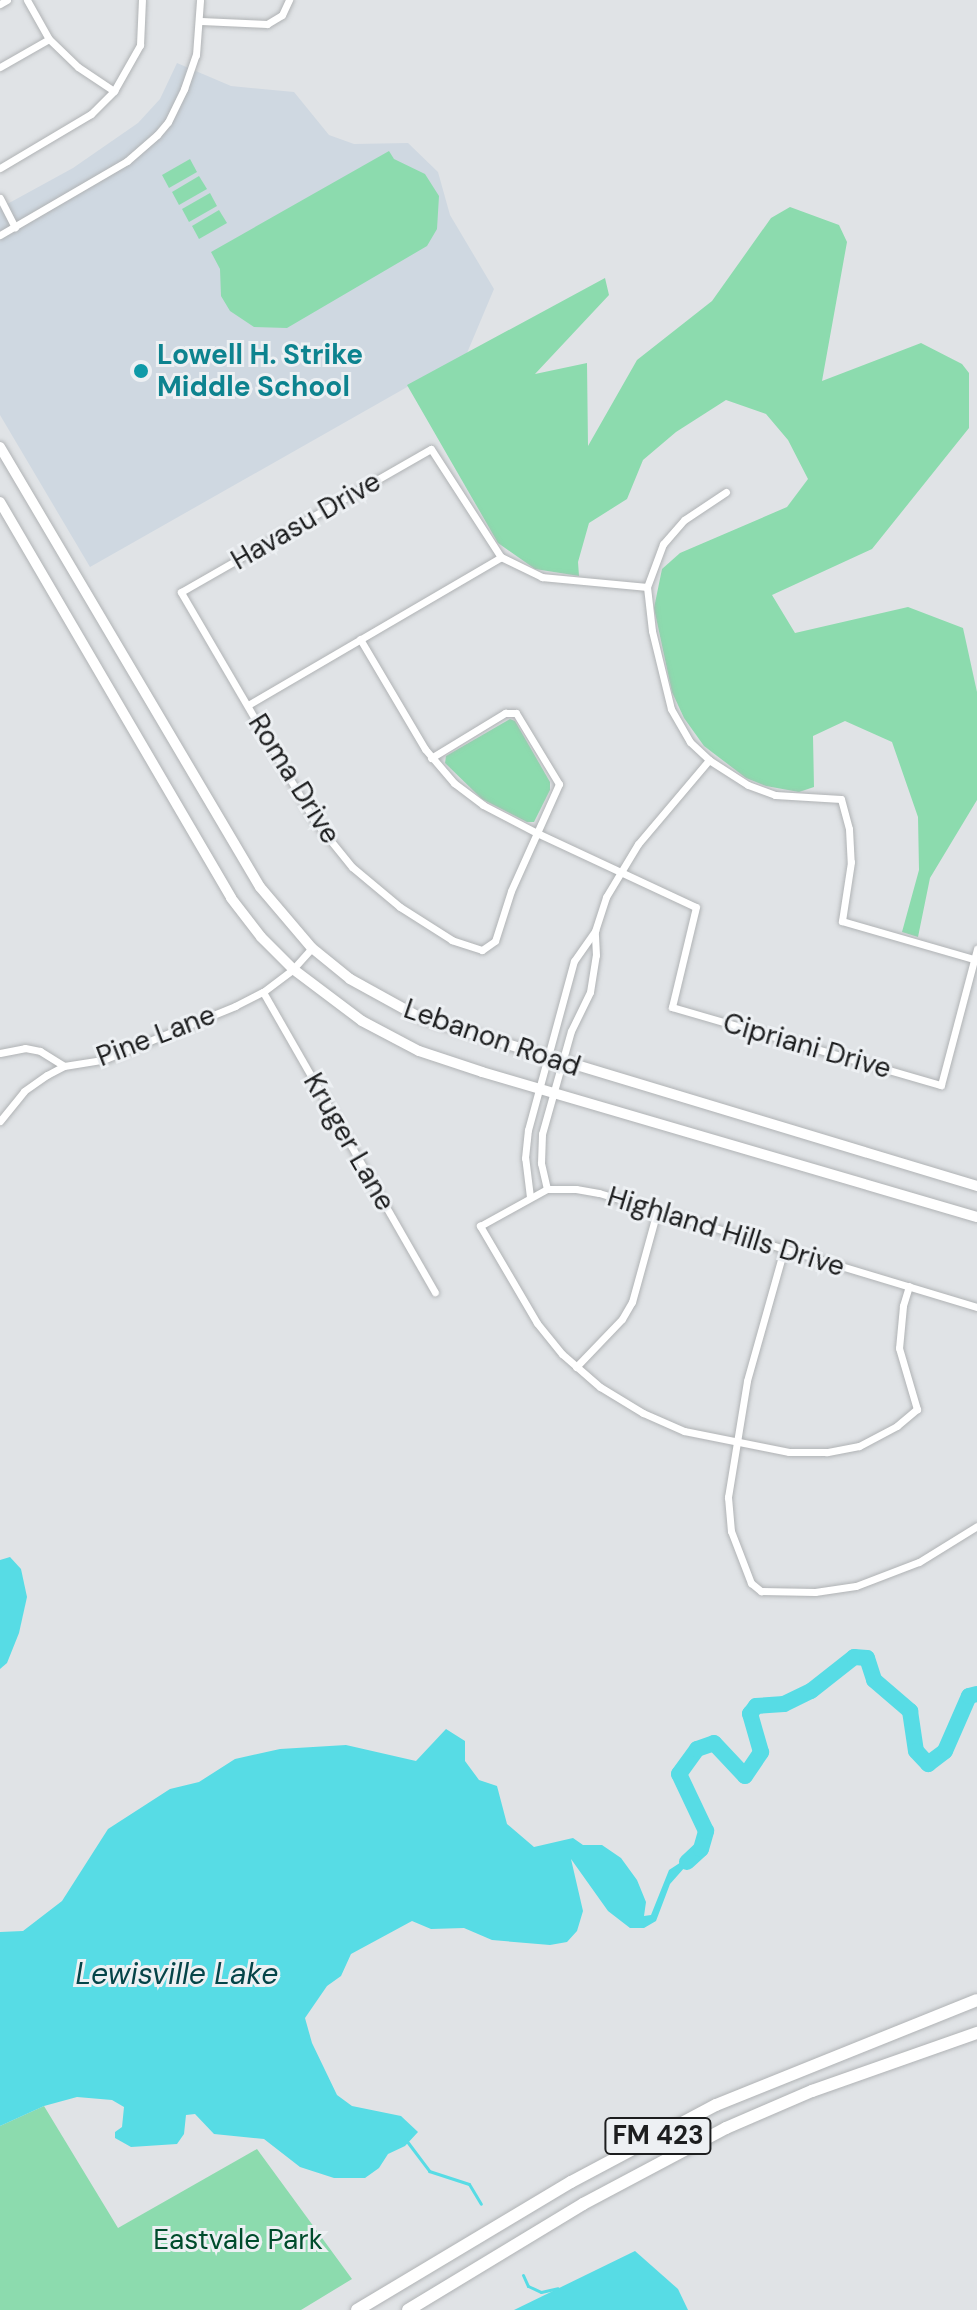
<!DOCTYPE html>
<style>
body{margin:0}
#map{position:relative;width:977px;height:2310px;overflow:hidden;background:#e0e3e6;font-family:"DM Sans",sans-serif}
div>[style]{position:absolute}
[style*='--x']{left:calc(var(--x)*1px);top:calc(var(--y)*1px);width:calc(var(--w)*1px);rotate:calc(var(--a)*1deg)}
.built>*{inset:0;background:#cfd8e1}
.green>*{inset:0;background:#8cdbae}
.water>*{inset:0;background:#57dce5}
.stream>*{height:3px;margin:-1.5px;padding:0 1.5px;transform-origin:1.5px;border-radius:1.5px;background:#57dce5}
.river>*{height:16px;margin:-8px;padding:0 8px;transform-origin:8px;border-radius:8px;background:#57dce5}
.roads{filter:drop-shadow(0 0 2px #b0b3b5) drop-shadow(0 0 2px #b0b3b5)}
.street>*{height:7px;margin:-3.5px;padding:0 3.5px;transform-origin:3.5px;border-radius:3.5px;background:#fff}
.secondary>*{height:10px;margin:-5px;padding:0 5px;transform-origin:5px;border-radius:5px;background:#fff}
.primary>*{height:12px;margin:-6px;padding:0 6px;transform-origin:6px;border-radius:6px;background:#fff}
.dots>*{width:22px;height:22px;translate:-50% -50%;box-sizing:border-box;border:4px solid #edf0f3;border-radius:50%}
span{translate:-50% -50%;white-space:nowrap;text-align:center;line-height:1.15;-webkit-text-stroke:6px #edf0f3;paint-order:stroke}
.shield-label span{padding:2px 6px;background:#edf0f3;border:2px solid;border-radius:6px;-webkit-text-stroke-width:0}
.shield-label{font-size:26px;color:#1d1e1f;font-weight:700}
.culture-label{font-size:28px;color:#0d838f;font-weight:700}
.left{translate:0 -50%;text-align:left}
.street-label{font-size:28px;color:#1d1e1f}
.park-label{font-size:28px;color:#004c2c}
.water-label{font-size:30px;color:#054448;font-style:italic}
</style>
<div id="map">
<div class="built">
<i style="clip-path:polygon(177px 63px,231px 86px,294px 92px,329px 135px,354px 144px,408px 143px,438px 172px,450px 215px,494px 289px,467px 353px,90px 567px,0 415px,0 208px,73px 168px,138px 123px,160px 99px)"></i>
</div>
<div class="green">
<i style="clip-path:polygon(389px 151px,394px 159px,425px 174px,439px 196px,437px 229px,427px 246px,287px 328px,254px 327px,230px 311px,221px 296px,220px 269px,211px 252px)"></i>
<i style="clip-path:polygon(190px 159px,197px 172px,169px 188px,162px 175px)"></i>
<i style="clip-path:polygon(199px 176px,207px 189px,179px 205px,172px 192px)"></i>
<i style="clip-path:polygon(210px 193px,217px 206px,189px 222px,182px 209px)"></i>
<i style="clip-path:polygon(790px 207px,839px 225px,847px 242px,822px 381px,921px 343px,962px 364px,969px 373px,969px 428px,872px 549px,772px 595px,795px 633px,908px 607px,963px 628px,977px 692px,977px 800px,930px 878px,918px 937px,902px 932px,919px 870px,918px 817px,892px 742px,845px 721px,813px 736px,814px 787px,799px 792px,766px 786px,746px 778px,704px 746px,684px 718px,672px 692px,654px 608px,662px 569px,680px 553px,787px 507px,808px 479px,788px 440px,766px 414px,726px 400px,676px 432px,643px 460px,627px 499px,589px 523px,578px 562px,579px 576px,535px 569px,498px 543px,407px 385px,605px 278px,609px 295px,535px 374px,587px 363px,588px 446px,637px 360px,712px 301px,771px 218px)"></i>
<i style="clip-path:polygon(219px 210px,227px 223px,199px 239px,192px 226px)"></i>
<i style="clip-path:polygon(510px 719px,515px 721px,550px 782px,550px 790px,534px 822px,527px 822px,482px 799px,445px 763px,446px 756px)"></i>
<i style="clip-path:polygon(44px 2106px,118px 2228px,257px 2149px,352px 2279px,301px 2310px,0 2310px,0 2126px)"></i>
</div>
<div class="water">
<i style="clip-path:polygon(10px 1557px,21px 1569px,27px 1597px,19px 1633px,7px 1663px,0 1669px,0 1560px)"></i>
<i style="clip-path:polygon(446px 1729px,465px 1741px,465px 1761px,479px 1780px,497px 1786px,507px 1824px,534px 1847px,573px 1838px,583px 1845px,602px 1845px,621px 1858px,637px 1880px,646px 1902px,644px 1916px,651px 1915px,669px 1870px,701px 1849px,670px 1884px,656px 1921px,644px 1928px,630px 1928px,608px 1911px,571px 1859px,583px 1911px,577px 1931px,567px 1942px,550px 1945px,492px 1940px,464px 1928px,431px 1929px,412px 1921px,351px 1954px,341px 1976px,327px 1986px,305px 2018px,312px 2043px,337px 2095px,352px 2106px,401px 2116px,418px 2132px,405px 2146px,388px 2154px,379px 2168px,365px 2178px,334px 2178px,300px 2167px,264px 2139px,214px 2134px,195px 2114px,186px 2115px,184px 2134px,177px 2144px,131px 2147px,115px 2138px,115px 2132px,122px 2127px,124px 2107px,112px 2100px,77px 2097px,44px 2106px,0 2126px,0 1932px,23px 1931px,62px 1901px,108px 1829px,170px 1789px,199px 1782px,235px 1759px,280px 1749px,346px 1745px,416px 1761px)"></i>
<i style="clip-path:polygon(635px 2251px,678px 2289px,688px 2310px,514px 2310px)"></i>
</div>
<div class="stream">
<i style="--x:406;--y:2140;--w:39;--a:53"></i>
<i style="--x:429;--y:2171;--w:42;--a:18"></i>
<i style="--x:469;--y:2184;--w:23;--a:59"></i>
<i style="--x:523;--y:2275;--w:12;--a:66"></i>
<i style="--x:528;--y:2286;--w:14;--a:25"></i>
<i style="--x:541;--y:2292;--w:17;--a:-13"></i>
</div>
<div class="river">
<i style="--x:687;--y:1862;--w:19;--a:-43"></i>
<i style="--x:701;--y:1849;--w:19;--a:-74"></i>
<i style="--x:706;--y:1831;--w:63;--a:-115.3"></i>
<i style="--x:679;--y:1774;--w:31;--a:-54"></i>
<i style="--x:697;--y:1749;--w:18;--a:-19"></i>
<i style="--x:714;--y:1743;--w:45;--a:46.8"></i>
<i style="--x:745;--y:1776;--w:29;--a:-56"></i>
<i style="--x:761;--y:1752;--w:40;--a:-106"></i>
<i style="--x:750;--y:1714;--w:10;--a:-53"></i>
<i style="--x:756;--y:1706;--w:28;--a:-4"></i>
<i style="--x:784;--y:1704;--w:30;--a:-26"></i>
<i style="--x:811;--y:1691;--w:55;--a:-38.3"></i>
<i style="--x:854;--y:1657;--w:13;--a:4"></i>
<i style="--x:867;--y:1658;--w:23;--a:72"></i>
<i style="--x:874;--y:1680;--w:48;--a:40.7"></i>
<i style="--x:910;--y:1711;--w:40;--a:81.5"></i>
<i style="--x:916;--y:1751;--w:18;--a:47"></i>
<i style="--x:928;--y:1764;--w:21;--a:-37"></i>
<i style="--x:945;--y:1751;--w:60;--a:-66.4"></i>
<i style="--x:969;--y:1696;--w:8;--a:-14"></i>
</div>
<div class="roads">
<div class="street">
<i style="--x:27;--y:0;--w:45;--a:60.6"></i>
<i style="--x:49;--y:39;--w:40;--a:44"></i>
<i style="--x:78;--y:67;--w:43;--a:33.7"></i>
<i style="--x:0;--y:4;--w:8;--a:-30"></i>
<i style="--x:201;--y:21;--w:66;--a:2.6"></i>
<i style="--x:267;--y:24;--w:17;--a:-31"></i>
<i style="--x:282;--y:15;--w:17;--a:-65"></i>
<i style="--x:0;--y:67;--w:56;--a:-29.7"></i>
<i style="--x:0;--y:168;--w:106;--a:-30.7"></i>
<i style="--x:91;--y:114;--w:33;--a:-45"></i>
<i style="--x:114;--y:91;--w:53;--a:-60.5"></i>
<i style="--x:140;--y:45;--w:45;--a:-87.5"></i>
<i style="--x:0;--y:198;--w:33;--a:63"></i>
<i style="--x:0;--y:235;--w:147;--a:-30.2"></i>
<i style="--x:127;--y:161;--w:40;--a:-41"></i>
<i style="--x:157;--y:135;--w:17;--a:-50"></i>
<i style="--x:168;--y:122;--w:37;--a:-64"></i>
<i style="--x:184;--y:89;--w:36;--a:-71"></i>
<i style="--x:196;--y:55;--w:55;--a:-85.8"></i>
<i style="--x:726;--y:492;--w:50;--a:146.3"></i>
<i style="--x:684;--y:520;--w:32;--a:131"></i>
<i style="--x:663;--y:544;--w:46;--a:110.4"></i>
<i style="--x:647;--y:587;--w:44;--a:83.5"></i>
<i style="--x:652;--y:631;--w:80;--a:76.3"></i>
<i style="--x:671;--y:709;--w:38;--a:60"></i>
<i style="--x:690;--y:742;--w:26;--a:43"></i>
<i style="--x:709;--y:760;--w:46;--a:32.7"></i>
<i style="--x:748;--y:785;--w:29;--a:20"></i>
<i style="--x:775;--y:795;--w:66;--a:3.5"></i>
<i style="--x:841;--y:799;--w:31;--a:75"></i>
<i style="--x:849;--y:829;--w:33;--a:87"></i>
<i style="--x:851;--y:862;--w:60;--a:98.7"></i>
<i style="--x:842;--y:921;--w:141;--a:16.1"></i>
<i style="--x:360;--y:639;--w:128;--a:59.4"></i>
<i style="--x:425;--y:749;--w:45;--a:49.5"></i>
<i style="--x:454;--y:783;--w:36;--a:37"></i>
<i style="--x:483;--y:805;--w:61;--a:27.4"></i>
<i style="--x:537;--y:833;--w:175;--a:25"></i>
<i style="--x:696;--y:907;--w:103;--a:103.5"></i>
<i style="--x:672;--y:1007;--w:280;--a:16.2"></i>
<i style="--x:941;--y:1085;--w:141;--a:-75.2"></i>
<i style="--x:248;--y:705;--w:293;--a:-30.3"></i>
<i style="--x:431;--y:758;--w:87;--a:-31.3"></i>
<i style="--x:505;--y:713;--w:11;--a:0"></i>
<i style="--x:516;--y:713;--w:83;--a:58.8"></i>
<i style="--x:559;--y:784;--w:117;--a:114.2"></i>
<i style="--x:511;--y:891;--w:52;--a:107.7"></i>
<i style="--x:495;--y:941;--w:16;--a:145"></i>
<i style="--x:482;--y:950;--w:32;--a:-162"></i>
<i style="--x:452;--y:940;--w:62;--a:-147.6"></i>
<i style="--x:400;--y:907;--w:62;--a:-140.2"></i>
<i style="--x:352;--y:867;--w:60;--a:-129"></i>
<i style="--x:314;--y:820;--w:264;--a:-120.3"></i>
<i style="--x:181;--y:592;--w:288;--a:-29.8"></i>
<i style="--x:431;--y:449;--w:129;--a:57.1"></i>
<i style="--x:501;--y:557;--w:46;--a:26"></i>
<i style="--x:542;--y:577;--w:105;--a:5.4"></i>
<i style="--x:263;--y:992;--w:346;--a:60.2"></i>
<i style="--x:0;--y:1053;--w:25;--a:-11"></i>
<i style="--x:25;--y:1048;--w:15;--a:11"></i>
<i style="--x:40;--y:1051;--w:28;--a:32"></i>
<i style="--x:0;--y:1121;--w:38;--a:-51"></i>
<i style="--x:24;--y:1091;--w:28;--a:-35"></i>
<i style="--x:47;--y:1075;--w:19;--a:-28"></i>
<i style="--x:64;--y:1066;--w:39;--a:-9"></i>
<i style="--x:103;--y:1060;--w:143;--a:-22.2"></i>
<i style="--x:235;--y:1006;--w:31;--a:-27"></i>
<i style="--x:263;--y:992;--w:38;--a:-37"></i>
<i style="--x:293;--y:969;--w:28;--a:-48"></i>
<i style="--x:547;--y:1189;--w:27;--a:-103"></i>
<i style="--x:541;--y:1163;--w:29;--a:-88"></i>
<i style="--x:542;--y:1134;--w:107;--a:-74.3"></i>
<i style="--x:571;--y:1031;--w:43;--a:-64"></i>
<i style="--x:590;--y:992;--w:37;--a:-81"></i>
<i style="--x:596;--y:955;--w:22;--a:-93"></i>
<i style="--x:530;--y:1197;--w:39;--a:-97"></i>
<i style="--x:525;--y:1158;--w:28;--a:-84"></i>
<i style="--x:528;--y:1130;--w:175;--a:-74.8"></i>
<i style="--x:574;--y:961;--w:37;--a:-55"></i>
<i style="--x:595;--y:931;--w:36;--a:-72"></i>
<i style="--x:606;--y:897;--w:62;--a:-58.9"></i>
<i style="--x:638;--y:844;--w:110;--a:-49.8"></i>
<i style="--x:784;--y:1249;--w:137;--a:105.7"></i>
<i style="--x:747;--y:1381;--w:118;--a:99.3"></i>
<i style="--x:728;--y:1497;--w:34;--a:85"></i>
<i style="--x:731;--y:1531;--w:56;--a:69"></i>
<i style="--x:751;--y:1583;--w:13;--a:39"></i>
<i style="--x:761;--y:1591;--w:54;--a:1.1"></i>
<i style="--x:815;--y:1592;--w:41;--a:-8.3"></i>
<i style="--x:856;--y:1586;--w:67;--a:-20.9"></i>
<i style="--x:919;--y:1562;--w:68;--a:-31.8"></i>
<i style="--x:909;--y:1286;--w:21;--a:107"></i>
<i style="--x:903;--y:1306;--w:42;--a:95.4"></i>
<i style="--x:899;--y:1348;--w:64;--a:73.6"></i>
<i style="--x:917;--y:1409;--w:26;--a:140"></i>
<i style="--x:897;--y:1426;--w:43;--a:152.2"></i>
<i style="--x:859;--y:1446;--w:33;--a:169"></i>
<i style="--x:827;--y:1452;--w:38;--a:180"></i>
<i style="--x:789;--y:1452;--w:107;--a:-168.7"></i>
<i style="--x:684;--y:1431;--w:45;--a:-156.3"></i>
<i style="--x:643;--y:1413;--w:50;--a:-148.8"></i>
<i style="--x:600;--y:1387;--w:50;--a:-139"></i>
<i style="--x:562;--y:1354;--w:40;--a:-129"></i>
<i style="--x:537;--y:1323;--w:113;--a:-120.4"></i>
<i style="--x:480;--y:1226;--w:77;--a:-28.9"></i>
<i style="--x:547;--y:1189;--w:29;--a:0"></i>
<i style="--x:576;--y:1189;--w:23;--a:10"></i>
<i style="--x:599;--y:1193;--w:395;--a:16.8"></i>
<i style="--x:576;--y:1367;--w:66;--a:-46.2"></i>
<i style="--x:622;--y:1319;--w:20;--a:-60"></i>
<i style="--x:632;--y:1302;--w:94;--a:-74.6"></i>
</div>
<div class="secondary">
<i style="--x:0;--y:447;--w:511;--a:59.42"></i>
<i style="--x:260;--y:887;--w:80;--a:49.6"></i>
<i style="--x:312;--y:948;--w:49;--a:39.2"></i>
<i style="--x:350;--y:979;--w:81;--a:28.8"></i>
<i style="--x:421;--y:1018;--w:581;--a:16.81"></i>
<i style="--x:0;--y:502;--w:458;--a:59.7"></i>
<i style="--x:231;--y:898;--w:49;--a:52.4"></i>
<i style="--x:261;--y:937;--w:45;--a:45"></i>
<i style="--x:293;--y:969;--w:86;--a:37"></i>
<i style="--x:362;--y:1021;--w:64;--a:27.8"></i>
<i style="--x:419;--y:1051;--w:66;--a:18.4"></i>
<i style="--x:482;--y:1072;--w:516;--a:16.33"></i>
</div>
<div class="primary">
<i style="--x:357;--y:2310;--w:249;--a:-30.9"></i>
<i style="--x:571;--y:2182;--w:164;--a:-28"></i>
<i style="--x:716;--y:2105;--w:281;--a:-21.9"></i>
<i style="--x:408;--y:2310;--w:205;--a:-31.2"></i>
<i style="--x:583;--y:2204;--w:162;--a:-28"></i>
<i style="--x:726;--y:2128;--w:94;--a:-23.3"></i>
<i style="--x:812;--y:2091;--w:175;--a:-19.4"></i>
</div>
</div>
<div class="dots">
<i style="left:141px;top:371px;background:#0f9aa8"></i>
</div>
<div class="shield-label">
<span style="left:658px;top:2136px">FM 423</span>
</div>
<div class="culture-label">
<span class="left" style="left:157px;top:371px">Lowell H. Strike<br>Middle School</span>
</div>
<div class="street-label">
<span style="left:306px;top:521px;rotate:-30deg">Havasu Drive</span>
<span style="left:294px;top:779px;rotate:58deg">Roma Drive</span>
<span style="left:156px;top:1036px;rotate:-21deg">Pine Lane</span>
<span style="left:492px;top:1038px;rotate:19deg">Lebanon Road</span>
<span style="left:807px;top:1046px;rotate:16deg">Cipriani Drive</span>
<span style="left:349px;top:1142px;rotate:60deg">Kruger Lane</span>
<span style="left:726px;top:1232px;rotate:17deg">Highland Hills Drive</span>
</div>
<div class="park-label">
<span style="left:238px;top:2240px">Eastvale Park</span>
</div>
<div class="water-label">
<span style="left:177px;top:1974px">Lewisville Lake</span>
</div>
</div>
